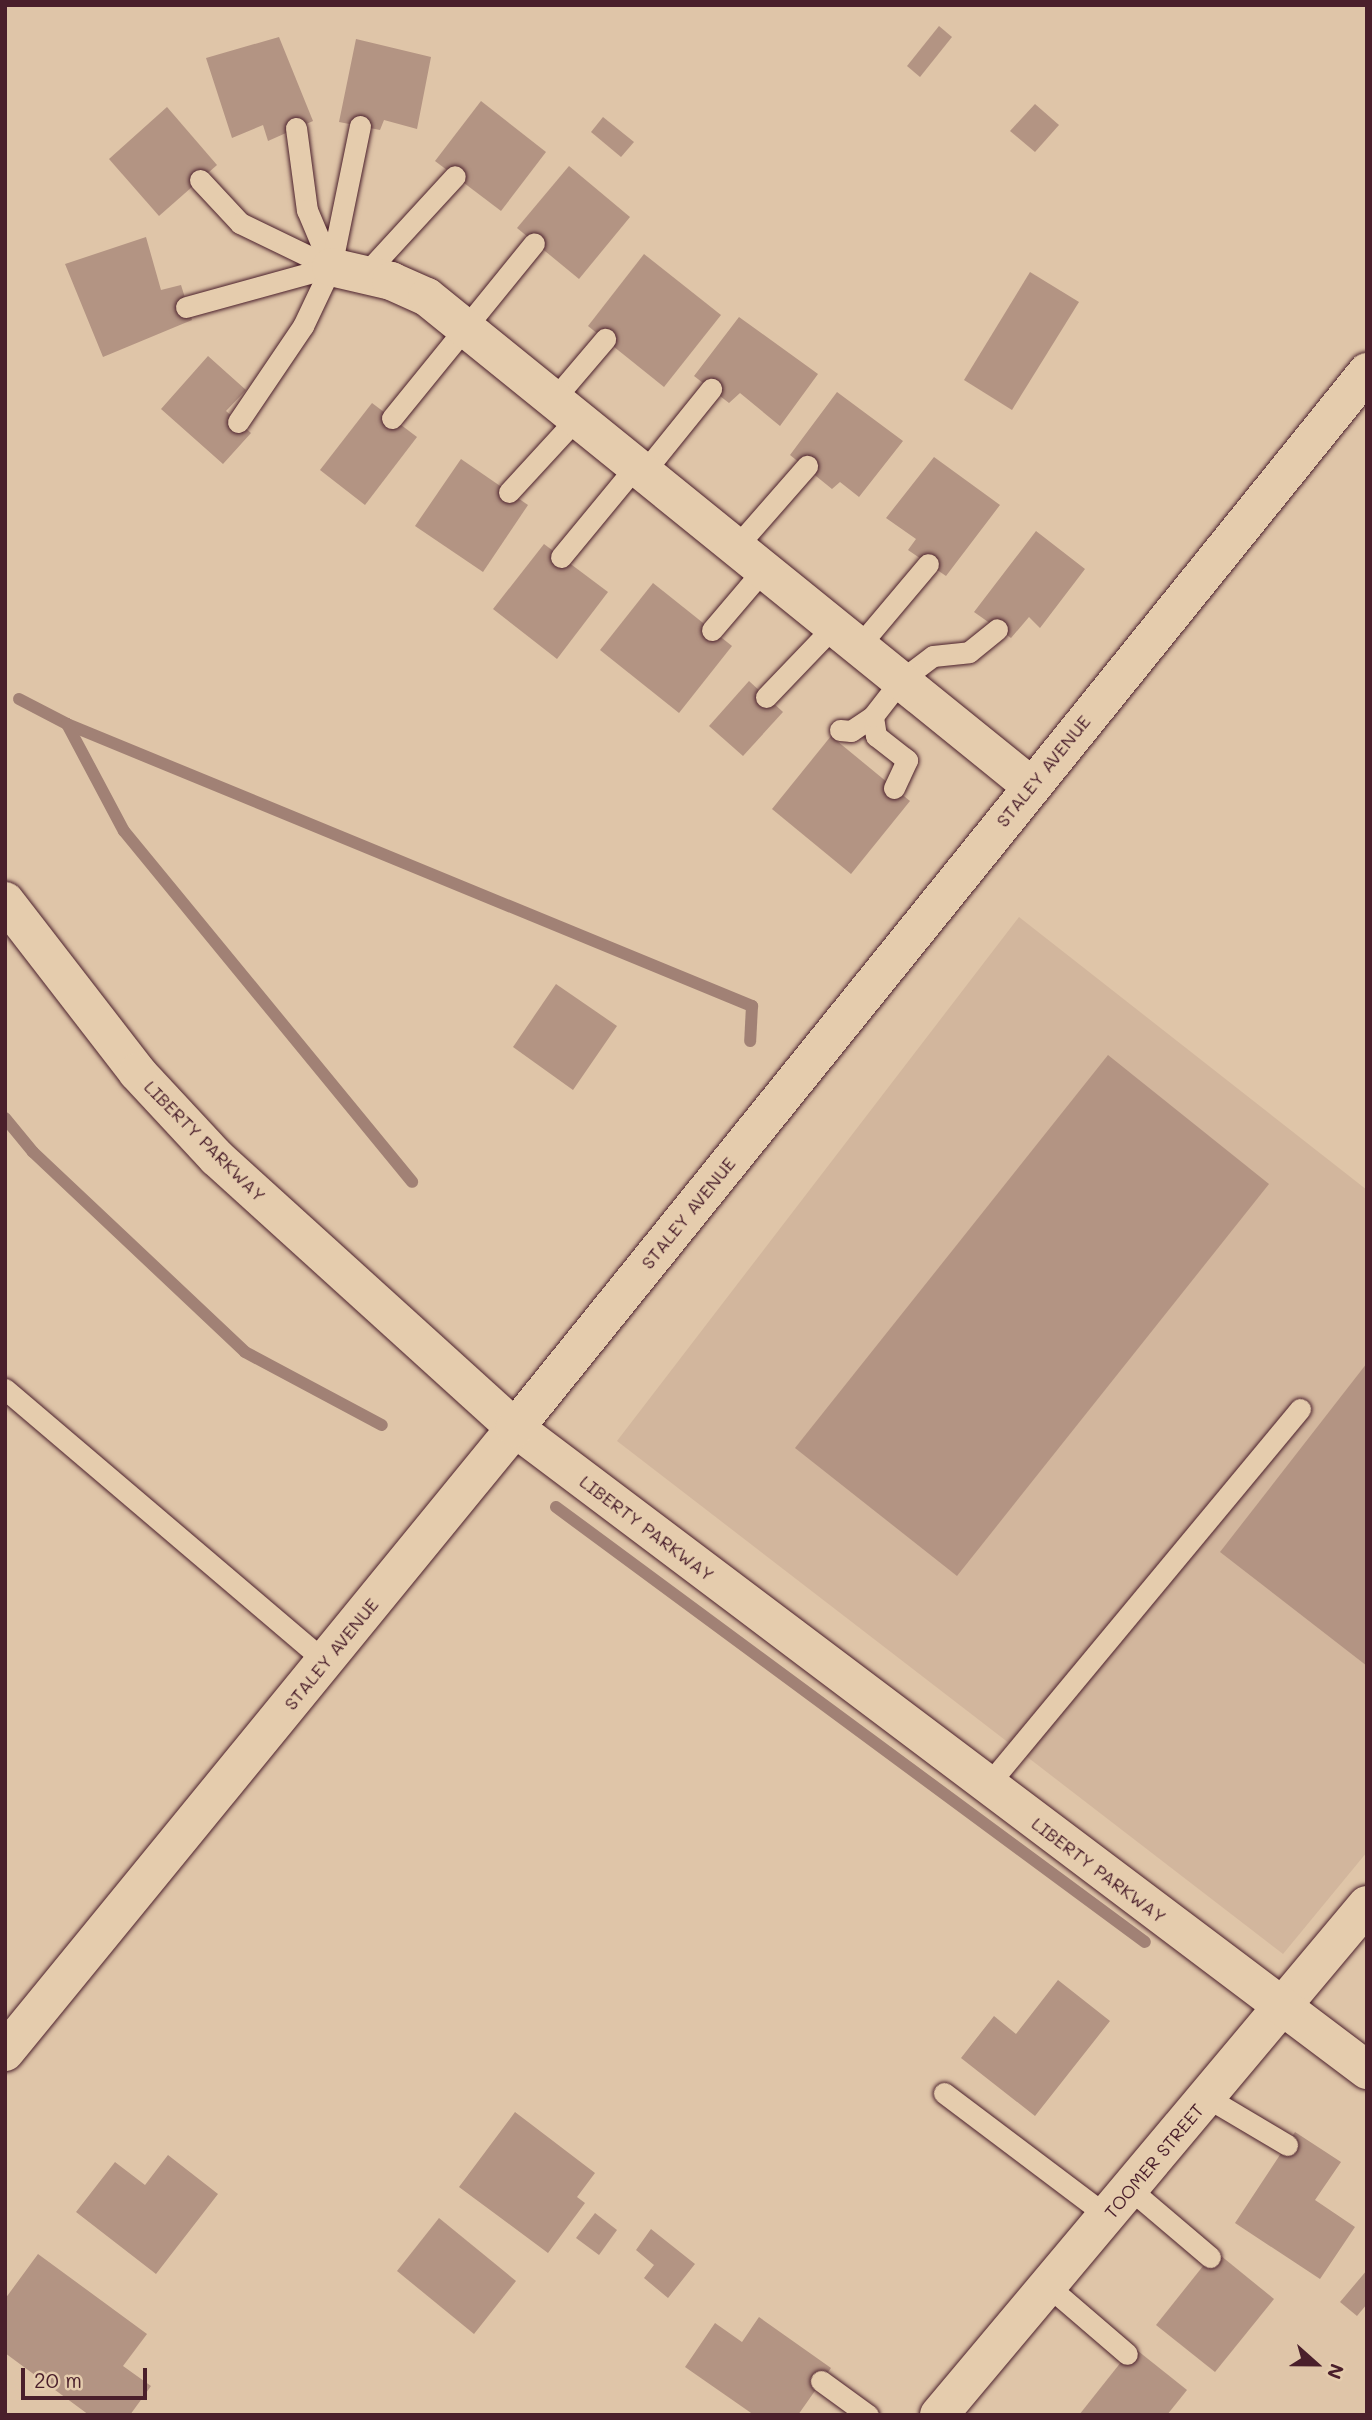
<!DOCTYPE html>
<style>
body{margin:0}
#map{position:relative;width:1372px;height:2420px;overflow:hidden;background:#dfc5a8;font-family:Mali,sans-serif}
div>[style]{position:absolute}
[style*='--x']{left:calc(var(--x)*1px);top:calc(var(--y)*1px);width:calc(var(--w)*1px);rotate:calc(var(--a)*1deg)}
.built>*{inset:0;background:#d2b69d}
.stream>*{height:12px;margin:-6px;padding:0 6px;transform-origin:6px;border-radius:6px;background:#a18175}
.building>*{inset:0;background:#b39483}
.roads{filter:drop-shadow(0 0 2px #4a1f2b) drop-shadow(0 0 2px #4a1f2b)}
.lane>*{height:21px;margin:-10.5px;padding:0 10.5px;transform-origin:10.5px;border-radius:10.5px;background:#e5ccad}
.street>*{height:38px;margin:-19px;padding:0 19px;transform-origin:19px;border-radius:19px;background:#e5ccad}
.secondary>*{height:38px;margin:-19px;padding:0 19px;transform-origin:19px;border-radius:19px;background:#e5ccad}
span{translate:-50% -50%;white-space:nowrap;text-align:center;line-height:1.15;-webkit-text-stroke:5px #e5ccad;paint-order:stroke}
.street-label{font-size:18px;color:#4a1f2b}
.frame{position:absolute;inset:0;border:7px solid #4a1f2b;pointer-events:none}
.north{position:absolute;left:1281px;top:2329px;width:70px;height:70px;-webkit-text-stroke:5px #e5ccad;paint-order:stroke;rotate:111deg;font-size:19px;font-weight:700;line-height:28px;text-align:center;color:#4a1f2b}
.north::after{content:'';display:block;margin:auto;width:24px;height:32px;background:#4a1f2b;clip-path:polygon(50% 0,100% 100%,50% 72%,0 100%)}
.scale{position:absolute;left:21px;top:2368px;width:126px;height:32px;box-sizing:border-box;border:4px solid #4a1f2b;border-top:0;padding-left:9px;font-size:21px;line-height:24px;white-space:nowrap;color:#4a1f2b;-webkit-text-stroke:5px #e5ccad;paint-order:stroke}
</style>
<div id="map">
<div class="built">
<i style="clip-path:polygon(1019px 917px,1367px 1190px,1367px 1852px,1283px 1954px,617px 1441px)"></i>
</div>
<div class="stream">
<i style="--x:19;--y:699;--w:54;--a:27.5"></i>
<i style="--x:67;--y:724;--w:741;--a:22.38"></i>
<i style="--x:752;--y:1006;--w:35;--a:93"></i>
<i style="--x:67;--y:724;--w:121;--a:62"></i>
<i style="--x:124;--y:831;--w:454;--a:50.6"></i>
<i style="--x:5;--y:1118;--w:44;--a:50.5"></i>
<i style="--x:33;--y:1152;--w:291;--a:43.3"></i>
<i style="--x:245;--y:1352;--w:155;--a:28.1"></i>
<i style="--x:556;--y:1507;--w:732;--a:36.45"></i>
</div>
<div class="building">
<i style="clip-path:polygon(939px 26px,952px 37px,920px 77px,907px 66px)"></i>
<i style="clip-path:polygon(279px 37px,313px 121px,268px 141px,263px 125px,232px 138px,206px 58px)"></i>
<i style="clip-path:polygon(356px 39px,431px 57px,417px 129px,384px 120px,380px 130px,339px 122px)"></i>
<i style="clip-path:polygon(481px 101px,546px 152px,501px 211px,435px 161px)"></i>
<i style="clip-path:polygon(1035px 104px,1059px 125px,1035px 152px,1010px 131px)"></i>
<i style="clip-path:polygon(167px 107px,217px 165px,159px 216px,109px 159px)"></i>
<i style="clip-path:polygon(603px 117px,634px 142px,621px 157px,591px 132px)"></i>
<i style="clip-path:polygon(569px 166px,630px 217px,579px 279px,517px 228px)"></i>
<i style="clip-path:polygon(146px 237px,161px 290px,181px 285px,192px 320px,103px 357px,65px 264px)"></i>
<i style="clip-path:polygon(644px 254px,721px 315px,664px 387px,588px 326px)"></i>
<i style="clip-path:polygon(1030px 272px,1079px 302px,1012px 410px,964px 380px)"></i>
<i style="clip-path:polygon(739px 317px,818px 374px,780px 426px,740px 393px,729px 403px,694px 376px)"></i>
<i style="clip-path:polygon(208px 356px,246px 390px,226px 411px,251px 433px,223px 464px,161px 409px)"></i>
<i style="clip-path:polygon(837px 392px,903px 441px,859px 497px,840px 482px,832px 489px,790px 455px)"></i>
<i style="clip-path:polygon(372px 403px,417px 437px,365px 505px,320px 470px)"></i>
<i style="clip-path:polygon(934px 457px,1000px 505px,946px 576px,908px 550px,916px 539px,886px 518px)"></i>
<i style="clip-path:polygon(461px 459px,528px 505px,483px 572px,415px 526px)"></i>
<i style="clip-path:polygon(1036px 531px,1085px 569px,1040px 628px,1029px 617px,1011px 638px,974px 612px)"></i>
<i style="clip-path:polygon(544px 544px,608px 592px,557px 659px,493px 609px)"></i>
<i style="clip-path:polygon(653px 583px,732px 646px,679px 713px,600px 650px)"></i>
<i style="clip-path:polygon(749px 681px,783px 712px,743px 756px,709px 726px)"></i>
<i style="clip-path:polygon(831px 736px,910px 801px,851px 874px,772px 809px)"></i>
<i style="clip-path:polygon(556px 984px,617px 1026px,573px 1090px,513px 1047px)"></i>
<i style="clip-path:polygon(1108px 1055px,1269px 1184px,957px 1576px,795px 1448px)"></i>
<i style="clip-path:polygon(1367px 1363px,1367px 1666px,1220px 1552px)"></i>
<i style="clip-path:polygon(1058px 1980px,1110px 2021px,1035px 2116px,961px 2058px,994px 2016px,1016px 2034px)"></i>
<i style="clip-path:polygon(515px 2112px,595px 2173px,577px 2197px,585px 2203px,548px 2253px,459px 2187px)"></i>
<i style="clip-path:polygon(1295px 2132px,1341px 2162px,1315px 2200px,1355px 2227px,1320px 2279px,1235px 2223px)"></i>
<i style="clip-path:polygon(168px 2155px,218px 2194px,156px 2274px,76px 2212px,115px 2162px,145px 2185px)"></i>
<i style="clip-path:polygon(595px 2213px,617px 2230px,599px 2255px,576px 2238px)"></i>
<i style="clip-path:polygon(439px 2218px,516px 2281px,474px 2334px,397px 2271px)"></i>
<i style="clip-path:polygon(651px 2229px,695px 2264px,668px 2298px,644px 2278px,654px 2265px,636px 2250px)"></i>
<i style="clip-path:polygon(1215px 2251px,1274px 2299px,1215px 2372px,1156px 2325px)"></i>
<i style="clip-path:polygon(38px 2254px,147px 2334px,123px 2366px,151px 2386px,130px 2415px,89px 2415px,5px 2353px,5px 2299px)"></i>
<i style="clip-path:polygon(1367px 2270px,1367px 2304px,1357px 2316px,1340px 2302px)"></i>
<i style="clip-path:polygon(759px 2317px,831px 2368px,798px 2415px,754px 2415px,685px 2367px,715px 2323px,742px 2342px)"></i>
<i style="clip-path:polygon(1133px 2347px,1187px 2390px,1167px 2415px,1079px 2415px)"></i>
</div>
<div class="roads">
<div class="lane">
<i style="--x:296;--y:128;--w:83;--a:82.4"></i>
<i style="--x:307;--y:210;--w:62;--a:67.2"></i>
<i style="--x:200;--y:180;--w:59;--a:47.1"></i>
<i style="--x:240;--y:223;--w:101;--a:25.8"></i>
<i style="--x:364;--y:275;--w:134;--a:-47.4"></i>
<i style="--x:186;--y:307;--w:150;--a:-15.4"></i>
<i style="--x:554;--y:399;--w:79;--a:-49.6"></i>
<i style="--x:392;--y:418;--w:225;--a:-50.9"></i>
<i style="--x:238;--y:422;--w:116;--a:-55.9"></i>
<i style="--x:303;--y:326;--w:65;--a:-64.6"></i>
<i style="--x:331;--y:267;--w:144;--a:-78.4"></i>
<i style="--x:644;--y:472;--w:107;--a:-51.1"></i>
<i style="--x:509;--y:492;--w:100;--a:-47.4"></i>
<i style="--x:736;--y:547;--w:108;--a:-48.8"></i>
<i style="--x:561;--y:557;--w:118;--a:-50.5"></i>
<i style="--x:712;--y:630;--w:80;--a:-49.6"></i>
<i style="--x:859;--y:646;--w:107;--a:-49.9"></i>
<i style="--x:766;--y:697;--w:98;--a:-46.2"></i>
<i style="--x:840;--y:730;--w:11;--a:5"></i>
<i style="--x:851;--y:731;--w:27;--a:-34"></i>
<i style="--x:894;--y:788;--w:31;--a:-65"></i>
<i style="--x:907;--y:760;--w:39;--a:-142"></i>
<i style="--x:876;--y:736;--w:20;--a:-99"></i>
<i style="--x:873;--y:716;--w:46;--a:-52.1"></i>
<i style="--x:901;--y:680;--w:40;--a:-37"></i>
<i style="--x:933;--y:656;--w:36;--a:-6"></i>
<i style="--x:969;--y:652;--w:36;--a:-39"></i>
<i style="--x:5;--y:1389;--w:420;--a:40.4"></i>
<i style="--x:987;--y:1786;--w:490;--a:-50.3"></i>
<i style="--x:944;--y:2093;--w:204;--a:37"></i>
<i style="--x:1208;--y:2098;--w:92;--a:30.7"></i>
<i style="--x:1130;--y:2189;--w:105;--a:40.4"></i>
<i style="--x:1048;--y:2286;--w:104;--a:40.7"></i>
<i style="--x:821;--y:2381;--w:58;--a:35.9"></i>
</div>
<div class="street">
<i style="--x:331;--y:267;--w:62;--a:13.1"></i>
<i style="--x:391;--y:281;--w:39;--a:24"></i>
<i style="--x:427;--y:297;--w:777;--a:38.99"></i>
<i style="--x:939;--y:2415;--w:666;--a:-50"></i>
</div>
<div class="secondary">
<i style="--x:5;--y:901;--w:216;--a:52.3"></i>
<i style="--x:137;--y:1072;--w:117;--a:47.1"></i>
<i style="--x:217;--y:1158;--w:402;--a:42.2"></i>
<i style="--x:515;--y:1428;--w:1067;--a:37"></i>
<i style="--x:5;--y:2052;--w:806;--a:-50.74"></i>
<i style="--x:515;--y:1428;--w:1357;--a:-51.1"></i>
</div>
</div>
<div class="street-label">
<span style="left:1043px;top:771px;rotate:-51deg">STALEY AVENUE</span>
<span style="left:205px;top:1141px;rotate:45deg">LIBERTY PARKWAY</span>
<span style="left:688px;top:1213px;rotate:-51deg">STALEY AVENUE</span>
<span style="left:647px;top:1528px;rotate:37deg">LIBERTY PARKWAY</span>
<span style="left:331px;top:1654px;rotate:-51deg">STALEY AVENUE</span>
<span style="left:1099px;top:1870px;rotate:37deg">LIBERTY PARKWAY</span>
<span style="left:1154px;top:2161px;rotate:-50deg">TOOMER STREET</span>
</div>
<div class="frame"></div>
<div class="north">N</div>
<div class="scale">20 m</div>
</div>
